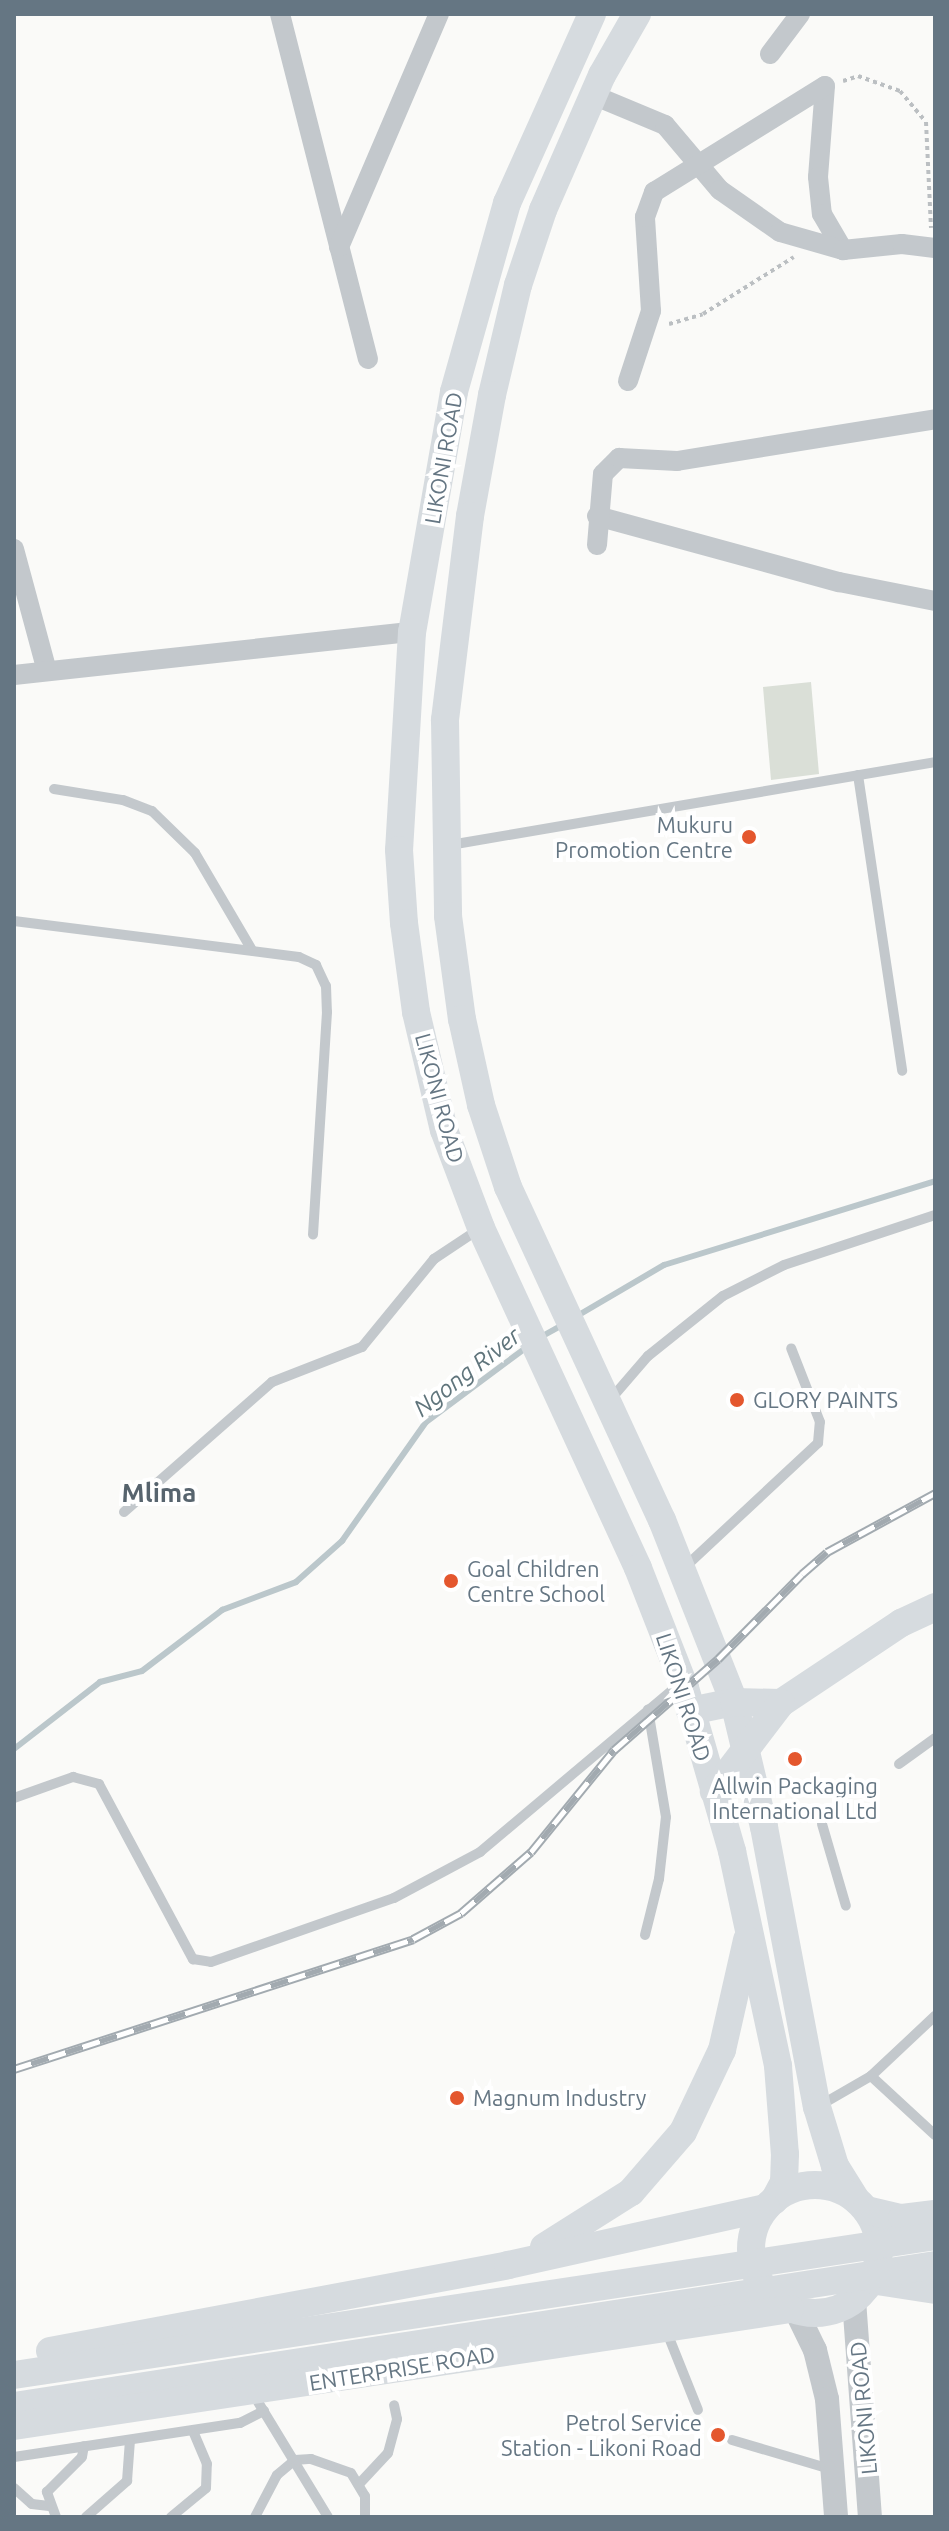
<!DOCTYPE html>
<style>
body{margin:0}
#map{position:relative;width:949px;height:2531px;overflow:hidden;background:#fafaf8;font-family:Ubuntu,sans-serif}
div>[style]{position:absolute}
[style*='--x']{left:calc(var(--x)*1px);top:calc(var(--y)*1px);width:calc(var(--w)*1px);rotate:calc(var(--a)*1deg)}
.green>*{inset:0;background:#dadfd7}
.stream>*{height:6px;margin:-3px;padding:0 3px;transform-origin:3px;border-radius:3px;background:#bbc7cb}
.path>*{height:4px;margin-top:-2px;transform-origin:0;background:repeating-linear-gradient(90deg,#bbbfc2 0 4px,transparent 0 8px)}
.service>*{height:10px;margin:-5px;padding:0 5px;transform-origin:5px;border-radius:5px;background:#c3c8cc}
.minor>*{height:20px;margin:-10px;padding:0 10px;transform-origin:10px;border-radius:10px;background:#c3c8cc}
.tertiary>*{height:24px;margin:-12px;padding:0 12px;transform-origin:12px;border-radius:12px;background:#c3c8cc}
.secondary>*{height:28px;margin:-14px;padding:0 14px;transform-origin:14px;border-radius:14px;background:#d6dbdf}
.secondary>.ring{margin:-14px;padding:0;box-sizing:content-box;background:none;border:28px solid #d6dbdf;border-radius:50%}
.rail>*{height:9px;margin-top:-4.5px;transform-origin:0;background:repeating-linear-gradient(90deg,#fff 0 18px,#a2aab0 0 36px);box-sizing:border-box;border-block:2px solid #a2aab0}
.dots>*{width:22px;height:22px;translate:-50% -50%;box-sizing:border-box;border:4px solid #fff;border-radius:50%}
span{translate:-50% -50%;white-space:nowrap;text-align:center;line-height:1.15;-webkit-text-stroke:8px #fff;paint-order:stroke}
.street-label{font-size:22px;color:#657683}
.poi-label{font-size:22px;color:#657683}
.right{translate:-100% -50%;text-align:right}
.left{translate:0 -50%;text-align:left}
.water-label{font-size:24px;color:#60757c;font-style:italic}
.quarter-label{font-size:26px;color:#57646e;font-weight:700}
.frame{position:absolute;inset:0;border:16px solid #657683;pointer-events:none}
</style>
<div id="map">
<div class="green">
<i style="clip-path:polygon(811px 682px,819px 774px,771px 780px,763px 687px)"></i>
</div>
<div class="stream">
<i style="--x:577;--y:1316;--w:101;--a:-30.4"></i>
<i style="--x:664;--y:1265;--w:284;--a:-17.2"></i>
<i style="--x:539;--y:1338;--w:29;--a:-29"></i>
<i style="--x:14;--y:1749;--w:109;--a:-37.9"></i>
<i style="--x:100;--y:1682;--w:43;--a:-14.7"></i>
<i style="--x:142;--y:1671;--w:101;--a:-37.3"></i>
<i style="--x:222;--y:1610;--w:79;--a:-20.7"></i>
<i style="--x:296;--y:1582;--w:62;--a:-41.7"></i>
<i style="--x:342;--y:1541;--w:146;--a:-54.8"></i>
<i style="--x:426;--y:1422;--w:126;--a:-36.6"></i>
</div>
<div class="path">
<i style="--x:843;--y:81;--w:16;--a:-18"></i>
<i style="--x:858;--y:76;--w:45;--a:19.7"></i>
<i style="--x:900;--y:91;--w:40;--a:50"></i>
<i style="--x:926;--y:122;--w:106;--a:87.3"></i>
<i style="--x:669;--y:324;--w:35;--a:-16"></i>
<i style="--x:703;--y:314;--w:107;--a:-32.1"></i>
</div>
<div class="service">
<i style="--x:858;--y:775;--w:299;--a:81.5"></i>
<i style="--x:54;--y:789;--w:70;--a:9.1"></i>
<i style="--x:123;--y:800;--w:31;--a:21"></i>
<i style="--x:152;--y:811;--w:60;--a:44.3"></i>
<i style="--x:195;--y:853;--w:113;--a:59.6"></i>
<i style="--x:450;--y:845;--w:492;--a:-9.7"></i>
<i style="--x:14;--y:921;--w:287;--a:7.2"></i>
<i style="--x:299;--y:957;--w:19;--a:25"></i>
<i style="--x:316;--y:965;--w:23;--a:65"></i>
<i style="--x:326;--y:986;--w:26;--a:88"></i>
<i style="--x:327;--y:1012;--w:223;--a:93.6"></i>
<i style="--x:610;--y:1400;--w:58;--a:-49.2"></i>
<i style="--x:648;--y:1356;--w:96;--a:-38.7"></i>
<i style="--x:723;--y:1296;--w:68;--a:-26.9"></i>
<i style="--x:784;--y:1265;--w:159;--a:-18.3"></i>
<i style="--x:124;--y:1512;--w:197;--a:-41.3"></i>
<i style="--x:272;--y:1382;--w:97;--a:-21.3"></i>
<i style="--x:362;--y:1347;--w:114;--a:-50.7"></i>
<i style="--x:434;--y:1259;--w:54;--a:-33.7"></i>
<i style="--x:685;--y:1567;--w:182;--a:-43"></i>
<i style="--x:818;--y:1443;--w:21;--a:-85"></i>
<i style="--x:820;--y:1422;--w:79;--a:-111.4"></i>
<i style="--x:899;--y:1764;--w:44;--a:-35.8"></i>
<i style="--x:14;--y:1798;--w:63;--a:-19.6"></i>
<i style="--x:73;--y:1777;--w:27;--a:15"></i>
<i style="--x:99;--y:1784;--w:199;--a:61.8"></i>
<i style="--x:193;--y:1959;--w:18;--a:9"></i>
<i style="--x:211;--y:1962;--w:194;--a:-19.3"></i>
<i style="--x:394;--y:1898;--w:98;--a:-28.1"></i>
<i style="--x:480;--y:1852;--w:264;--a:-40.1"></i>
<i style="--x:822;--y:1824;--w:85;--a:73.7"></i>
<i style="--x:645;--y:1935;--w:58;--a:-76"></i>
<i style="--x:659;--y:1879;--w:62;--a:-83.6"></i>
<i style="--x:666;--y:1817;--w:109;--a:-99.5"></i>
<i style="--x:871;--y:2076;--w:87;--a:42.7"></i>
<i style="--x:819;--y:2106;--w:60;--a:-30"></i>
<i style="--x:871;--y:2076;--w:88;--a:-43.2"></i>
<i style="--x:666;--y:2330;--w:86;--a:68.2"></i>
<i style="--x:252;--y:2392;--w:146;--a:58.7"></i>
<i style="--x:732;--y:2440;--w:105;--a:16.5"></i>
<i style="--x:14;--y:2457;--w:229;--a:-8.6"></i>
<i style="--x:240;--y:2423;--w:27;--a:-27"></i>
<i style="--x:360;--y:2483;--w:41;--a:-47"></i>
<i style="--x:388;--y:2453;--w:35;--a:-75"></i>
<i style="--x:397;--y:2419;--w:14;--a:-102"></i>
<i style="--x:14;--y:2488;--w:24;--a:42"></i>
<i style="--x:32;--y:2504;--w:17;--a:7"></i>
<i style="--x:56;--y:2517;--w:27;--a:-110"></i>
<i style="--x:47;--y:2492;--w:49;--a:-45"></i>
<i style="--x:82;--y:2457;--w:11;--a:-80"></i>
<i style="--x:86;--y:2517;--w:55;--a:-41.3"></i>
<i style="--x:127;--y:2481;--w:41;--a:-85.8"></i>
<i style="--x:171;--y:2517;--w:45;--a:-39.6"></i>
<i style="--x:206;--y:2488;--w:24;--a:-88"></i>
<i style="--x:207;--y:2464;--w:36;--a:-113"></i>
<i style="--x:255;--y:2517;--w:47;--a:-62.4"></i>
<i style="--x:277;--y:2475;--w:23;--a:-40"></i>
<i style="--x:295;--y:2460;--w:16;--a:-4"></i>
<i style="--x:311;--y:2459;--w:42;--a:19.3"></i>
<i style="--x:351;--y:2473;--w:27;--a:59"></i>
<i style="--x:365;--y:2496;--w:21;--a:90"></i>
</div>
<div class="minor">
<i style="--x:280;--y:14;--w:356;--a:75.7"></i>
<i style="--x:770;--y:54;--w:50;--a:-53.1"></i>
<i style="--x:825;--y:86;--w:91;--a:94.4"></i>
<i style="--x:818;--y:177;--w:37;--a:84"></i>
<i style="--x:822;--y:214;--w:42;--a:59.7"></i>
<i style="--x:593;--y:95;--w:78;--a:22.6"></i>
<i style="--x:665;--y:125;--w:85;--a:49.8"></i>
<i style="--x:720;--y:190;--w:73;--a:35"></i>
<i style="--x:780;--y:232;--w:66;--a:15.9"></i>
<i style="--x:843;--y:250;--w:59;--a:-5.8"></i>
<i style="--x:902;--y:244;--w:33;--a:7"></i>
<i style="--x:339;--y:247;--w:254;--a:-66.8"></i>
<i style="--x:628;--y:381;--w:74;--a:-71.8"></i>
<i style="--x:651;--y:311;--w:94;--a:-93.7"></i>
<i style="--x:645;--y:217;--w:27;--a:-70"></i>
<i style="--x:654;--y:192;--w:201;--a:-31.8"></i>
<i style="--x:597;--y:516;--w:251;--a:15.3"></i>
<i style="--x:839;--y:582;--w:98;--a:11.2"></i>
<i style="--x:597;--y:545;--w:71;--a:-85.2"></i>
<i style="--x:603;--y:474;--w:23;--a:-45"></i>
<i style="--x:619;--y:458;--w:58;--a:3"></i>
<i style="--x:677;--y:461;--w:261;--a:-9.2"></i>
<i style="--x:14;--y:549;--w:126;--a:74.9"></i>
<i style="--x:14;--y:675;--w:400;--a:-6.2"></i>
</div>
<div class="tertiary">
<i style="--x:854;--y:2300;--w:218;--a:85.8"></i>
<i style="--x:796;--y:2311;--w:43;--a:64"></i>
<i style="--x:815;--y:2350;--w:50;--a:76.2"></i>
<i style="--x:827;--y:2399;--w:118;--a:85.6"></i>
</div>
<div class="secondary">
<i style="--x:592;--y:14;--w:207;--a:114.2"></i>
<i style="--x:507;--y:203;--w:196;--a:105.7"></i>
<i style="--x:454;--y:392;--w:244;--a:99.9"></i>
<i style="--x:412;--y:632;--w:218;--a:93.4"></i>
<i style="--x:399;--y:850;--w:73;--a:86.1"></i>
<i style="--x:404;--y:923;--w:90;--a:82.3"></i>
<i style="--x:416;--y:1012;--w:121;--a:76.7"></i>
<i style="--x:444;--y:1130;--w:105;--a:69.3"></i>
<i style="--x:481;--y:1228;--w:374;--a:65.2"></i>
<i style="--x:638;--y:1568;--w:129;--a:68.6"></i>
<i style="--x:685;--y:1688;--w:170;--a:73.9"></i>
<i style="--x:732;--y:1851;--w:220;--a:77.9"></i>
<i style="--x:778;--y:2066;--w:88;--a:85.5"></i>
<i style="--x:785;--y:2154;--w:28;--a:92"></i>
<i style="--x:784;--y:2182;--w:21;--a:118"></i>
<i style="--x:637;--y:14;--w:70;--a:119.8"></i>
<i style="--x:602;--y:75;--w:147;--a:113.6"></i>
<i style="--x:543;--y:210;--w:79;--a:108.4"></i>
<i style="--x:518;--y:285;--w:113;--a:103.3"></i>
<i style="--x:492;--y:395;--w:123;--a:100.3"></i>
<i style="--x:470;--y:516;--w:206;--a:97"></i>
<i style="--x:445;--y:720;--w:196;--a:89.1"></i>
<i style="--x:448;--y:916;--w:104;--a:82.3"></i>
<i style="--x:462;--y:1019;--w:88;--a:77.5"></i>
<i style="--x:481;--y:1105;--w:86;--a:71.8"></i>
<i style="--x:508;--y:1187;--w:367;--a:65.2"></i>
<i style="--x:662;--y:1520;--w:196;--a:68.4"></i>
<i style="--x:734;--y:1702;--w:129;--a:76.5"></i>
<i style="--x:764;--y:1827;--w:285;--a:79.3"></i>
<i style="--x:817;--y:2107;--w:62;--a:73"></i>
<i style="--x:835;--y:2166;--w:40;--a:58"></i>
<i style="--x:781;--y:1703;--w:144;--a:-33.7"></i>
<i style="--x:901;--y:1623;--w:38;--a:-25"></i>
<i style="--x:690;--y:1711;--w:45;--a:-11.6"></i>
<i style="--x:734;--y:1702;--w:47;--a:1.2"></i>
<i style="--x:781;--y:1703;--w:111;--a:127.3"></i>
<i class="ring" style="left:751px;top:2185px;width:100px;height:100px"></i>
<i style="--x:866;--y:2210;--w:37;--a:13"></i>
<i style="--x:902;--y:2218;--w:33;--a:-7"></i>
<i style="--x:544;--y:2247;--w:103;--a:-32.3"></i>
<i style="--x:631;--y:2192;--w:79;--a:-49.1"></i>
<i style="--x:683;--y:2132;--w:91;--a:-64.6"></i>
<i style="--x:722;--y:2050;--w:113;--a:-77.2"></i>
<i style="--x:877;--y:2281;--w:59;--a:8.8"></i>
<i style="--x:50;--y:2351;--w:466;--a:-10.6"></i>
<i style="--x:508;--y:2265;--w:264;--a:-12.5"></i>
<i style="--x:14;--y:2375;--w:931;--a:-8.58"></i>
<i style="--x:14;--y:2406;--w:932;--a:-8.7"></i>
<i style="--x:14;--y:2426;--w:785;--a:-8.57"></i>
</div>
<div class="rail">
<i style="--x:14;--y:2069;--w:420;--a:-18"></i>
<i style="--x:413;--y:1939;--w:55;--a:-28.4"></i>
<i style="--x:461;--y:1913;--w:93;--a:-41.1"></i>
<i style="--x:531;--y:1852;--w:132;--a:-50.9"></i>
<i style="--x:614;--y:1750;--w:138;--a:-41.2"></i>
<i style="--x:718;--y:1659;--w:120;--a:-45.3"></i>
<i style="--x:802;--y:1574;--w:33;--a:-41"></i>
<i style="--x:827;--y:1552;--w:123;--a:-28.6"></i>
</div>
<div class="dots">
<i style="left:749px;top:837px;background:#e4572e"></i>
<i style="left:737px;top:1400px;background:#e4572e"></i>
<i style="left:451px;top:1581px;background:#e4572e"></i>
<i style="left:795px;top:1759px;background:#e4572e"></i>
<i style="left:457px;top:2098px;background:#e4572e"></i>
<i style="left:718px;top:2435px;background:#e4572e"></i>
</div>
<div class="street-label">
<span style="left:443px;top:458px;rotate:-80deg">LIKONI ROAD</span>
<span style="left:440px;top:1098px;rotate:75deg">LIKONI ROAD</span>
<span style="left:684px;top:1697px;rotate:72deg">LIKONI ROAD</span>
<span style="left:402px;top:2368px;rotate:-9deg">ENTERPRISE ROAD</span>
<span style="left:863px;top:2408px;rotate:-95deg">LIKONI ROAD</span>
</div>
<div class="poi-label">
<span class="right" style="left:733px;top:837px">Mukuru<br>Promotion Centre</span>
<span class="left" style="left:753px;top:1400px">GLORY PAINTS</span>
<span class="left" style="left:467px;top:1581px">Goal Children<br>Centre School</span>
<span style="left:795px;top:1798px">Allwin Packaging<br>International Ltd</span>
<span class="left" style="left:473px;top:2098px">Magnum Industry</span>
<span class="right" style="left:702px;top:2435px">Petrol Service<br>Station - Likoni Road</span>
</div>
<div class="water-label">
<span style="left:467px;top:1372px;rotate:-38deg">Ngong River</span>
</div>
<div class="quarter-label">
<span style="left:159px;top:1493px">Mlima</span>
</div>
<div class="frame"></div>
</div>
